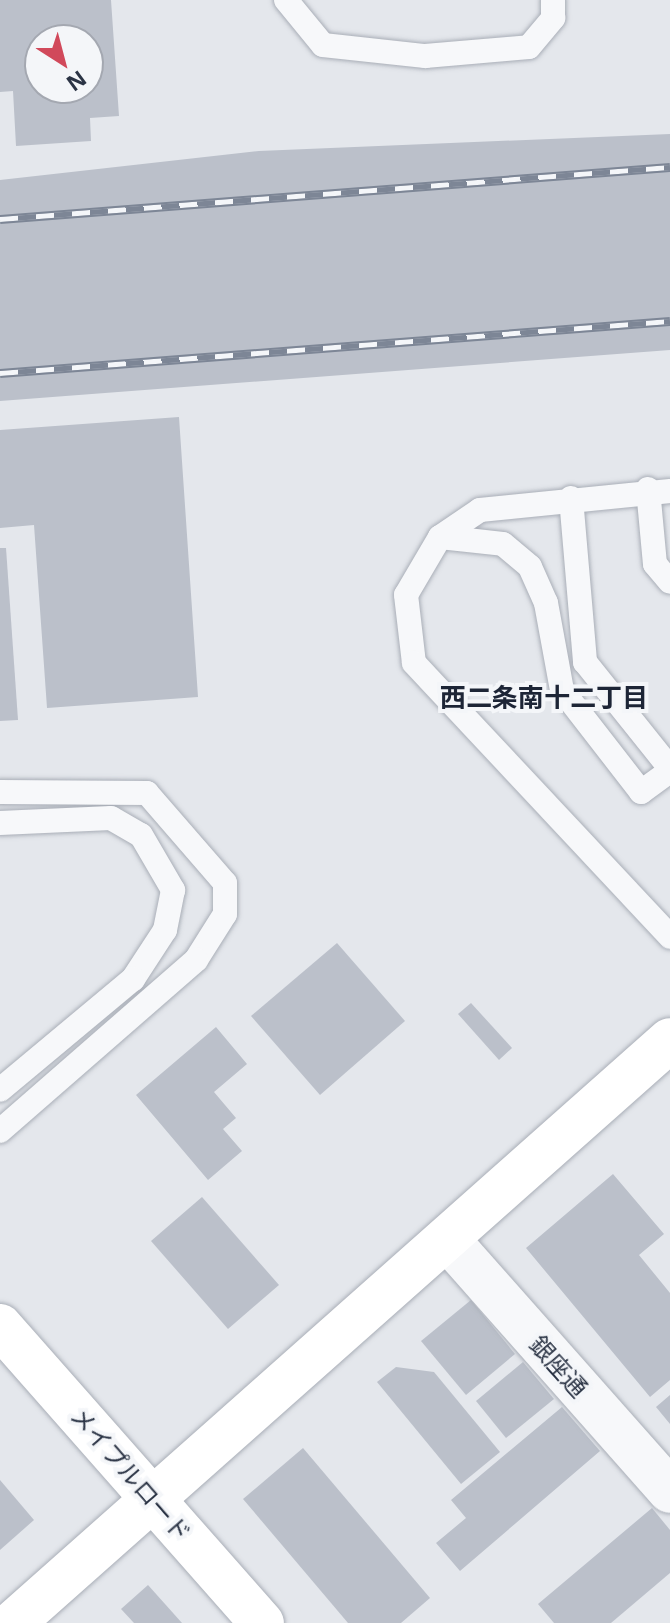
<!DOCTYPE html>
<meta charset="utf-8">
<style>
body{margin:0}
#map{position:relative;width:670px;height:1623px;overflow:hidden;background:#e4e7ec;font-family:"Noto Sans","Noto Sans JP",sans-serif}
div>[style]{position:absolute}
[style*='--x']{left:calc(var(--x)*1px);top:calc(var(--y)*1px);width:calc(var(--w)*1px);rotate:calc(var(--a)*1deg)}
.building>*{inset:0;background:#bbc0ca}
.roads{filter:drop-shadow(0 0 2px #a9aeb7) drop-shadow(0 0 2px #a9aeb7)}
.lane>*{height:24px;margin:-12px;padding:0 12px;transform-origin:12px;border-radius:12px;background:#f7f8fa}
.street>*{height:44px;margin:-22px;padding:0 22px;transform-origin:22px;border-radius:22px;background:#f7f8fa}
.secondary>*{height:44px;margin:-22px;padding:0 22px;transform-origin:22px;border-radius:22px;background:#fff}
.rail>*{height:9px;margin-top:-4.5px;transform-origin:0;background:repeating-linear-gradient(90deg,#f4f6f9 0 18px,#7d8696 0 36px);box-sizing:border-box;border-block:2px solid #7d8696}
span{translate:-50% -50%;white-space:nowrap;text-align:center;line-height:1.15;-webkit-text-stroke:8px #f4f6f9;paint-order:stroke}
.street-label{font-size:24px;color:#2b3445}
.neighbourhood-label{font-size:26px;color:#1d2536;font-weight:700}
.north{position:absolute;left:24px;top:24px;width:80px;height:80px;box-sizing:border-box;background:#f4f6f9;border:2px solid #a4a8b1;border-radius:50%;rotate:144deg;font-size:22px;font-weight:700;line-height:32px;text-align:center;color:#2b3445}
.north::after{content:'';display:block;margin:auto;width:28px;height:36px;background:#d1495b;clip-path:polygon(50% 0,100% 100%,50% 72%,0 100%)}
</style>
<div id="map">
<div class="building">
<i style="clip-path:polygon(evenodd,0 0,111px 0,119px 116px,90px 118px,91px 141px,16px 146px,13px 91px,0 92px,0 0,40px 40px,88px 40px,88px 88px,40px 88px,40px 40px)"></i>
<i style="clip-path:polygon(670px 134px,670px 350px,0 401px,0 180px,259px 151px)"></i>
<i style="clip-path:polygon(179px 417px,198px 697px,47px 708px,34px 525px,0 528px,0 430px)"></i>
<i style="clip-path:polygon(0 548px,6px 548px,18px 720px,0 721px)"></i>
<i style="clip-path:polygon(337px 943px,405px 1021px,320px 1095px,251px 1016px)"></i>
<i style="clip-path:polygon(471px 1003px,512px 1048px,499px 1060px,458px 1014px)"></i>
<i style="clip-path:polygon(216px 1027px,247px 1064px,214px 1092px,236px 1118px,223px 1129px,242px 1151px,208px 1180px,136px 1095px)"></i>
<i style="clip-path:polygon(613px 1174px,664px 1234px,639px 1255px,670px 1293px,670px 1380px,650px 1397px,526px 1248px)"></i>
<i style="clip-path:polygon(202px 1197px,279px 1285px,228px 1329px,151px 1241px)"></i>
<i style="clip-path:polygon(471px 1300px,515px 1354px,466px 1395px,421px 1341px)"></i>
<i style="clip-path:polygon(523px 1362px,554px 1399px,506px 1438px,476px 1401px)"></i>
<i style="clip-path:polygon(396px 1367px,434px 1372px,500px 1452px,461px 1484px,377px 1382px)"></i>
<i style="clip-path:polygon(670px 1395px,670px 1424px,656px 1407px)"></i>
<i style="clip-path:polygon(562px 1407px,600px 1451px,460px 1571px,436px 1543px,466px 1518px,451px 1500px)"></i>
<i style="clip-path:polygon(303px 1448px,430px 1598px,401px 1623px,348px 1623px,243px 1499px)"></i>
<i style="clip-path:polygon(0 1480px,34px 1520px,0 1550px)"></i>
<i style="clip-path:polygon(652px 1508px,670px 1530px,670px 1573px,611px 1623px,554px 1623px,538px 1604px)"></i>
<i style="clip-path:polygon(148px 1585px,182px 1623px,134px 1623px,121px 1609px)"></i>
</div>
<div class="roads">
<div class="lane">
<i style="--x:286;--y:0;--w:58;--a:50.6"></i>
<i style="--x:323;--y:45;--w:103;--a:6.2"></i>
<i style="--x:425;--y:56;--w:104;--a:-4.9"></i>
<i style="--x:529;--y:47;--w:38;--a:-50"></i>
<i style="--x:553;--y:18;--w:18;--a:-90"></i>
<i style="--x:648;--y:489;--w:75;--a:84.7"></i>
<i style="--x:655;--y:564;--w:23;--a:50"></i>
<i style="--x:670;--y:491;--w:191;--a:174.3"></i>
<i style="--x:480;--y:510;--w:48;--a:146"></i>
<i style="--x:440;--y:537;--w:67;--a:120.4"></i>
<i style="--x:406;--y:595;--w:68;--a:83.3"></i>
<i style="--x:414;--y:663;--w:375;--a:46.9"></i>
<i style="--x:571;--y:498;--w:165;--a:85.1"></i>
<i style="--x:585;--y:662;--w:136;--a:51.3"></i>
<i style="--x:440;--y:537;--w:63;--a:6.3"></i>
<i style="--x:503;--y:544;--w:35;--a:40"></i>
<i style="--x:530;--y:567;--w:39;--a:66"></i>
<i style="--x:546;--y:603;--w:88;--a:79.6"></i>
<i style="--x:562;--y:690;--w:129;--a:52.2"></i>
<i style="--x:641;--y:792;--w:36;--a:-36"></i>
<i style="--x:0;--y:792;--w:147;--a:0.4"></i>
<i style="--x:147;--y:793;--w:119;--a:49.1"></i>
<i style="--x:225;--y:883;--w:31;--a:90"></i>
<i style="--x:225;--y:914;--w:54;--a:122.2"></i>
<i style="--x:196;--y:960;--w:260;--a:138.9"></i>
<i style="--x:0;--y:823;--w:111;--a:-2.6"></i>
<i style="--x:111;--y:818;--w:34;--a:30"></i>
<i style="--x:141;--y:835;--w:64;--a:59.8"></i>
<i style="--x:173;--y:890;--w:41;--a:101.3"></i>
<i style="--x:165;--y:930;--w:59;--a:123.1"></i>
<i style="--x:133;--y:979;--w:173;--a:140.2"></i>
</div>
<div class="street">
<i style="--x:448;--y:1240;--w:335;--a:48.5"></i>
</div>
<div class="secondary">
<i style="--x:0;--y:1326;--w:396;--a:48.6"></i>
<i style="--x:13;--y:1623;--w:878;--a:-41.58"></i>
</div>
</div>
<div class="rail">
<i style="--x:0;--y:219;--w:672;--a:-4.44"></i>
<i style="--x:0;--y:373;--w:672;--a:-4.44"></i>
</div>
<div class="street-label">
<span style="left:559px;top:1366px;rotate:48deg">銀座通</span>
<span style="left:131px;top:1474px;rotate:49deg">メイプルロード</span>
</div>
<div class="neighbourhood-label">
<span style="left:544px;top:698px">西二条南十二丁目</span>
</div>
<div class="north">N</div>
</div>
